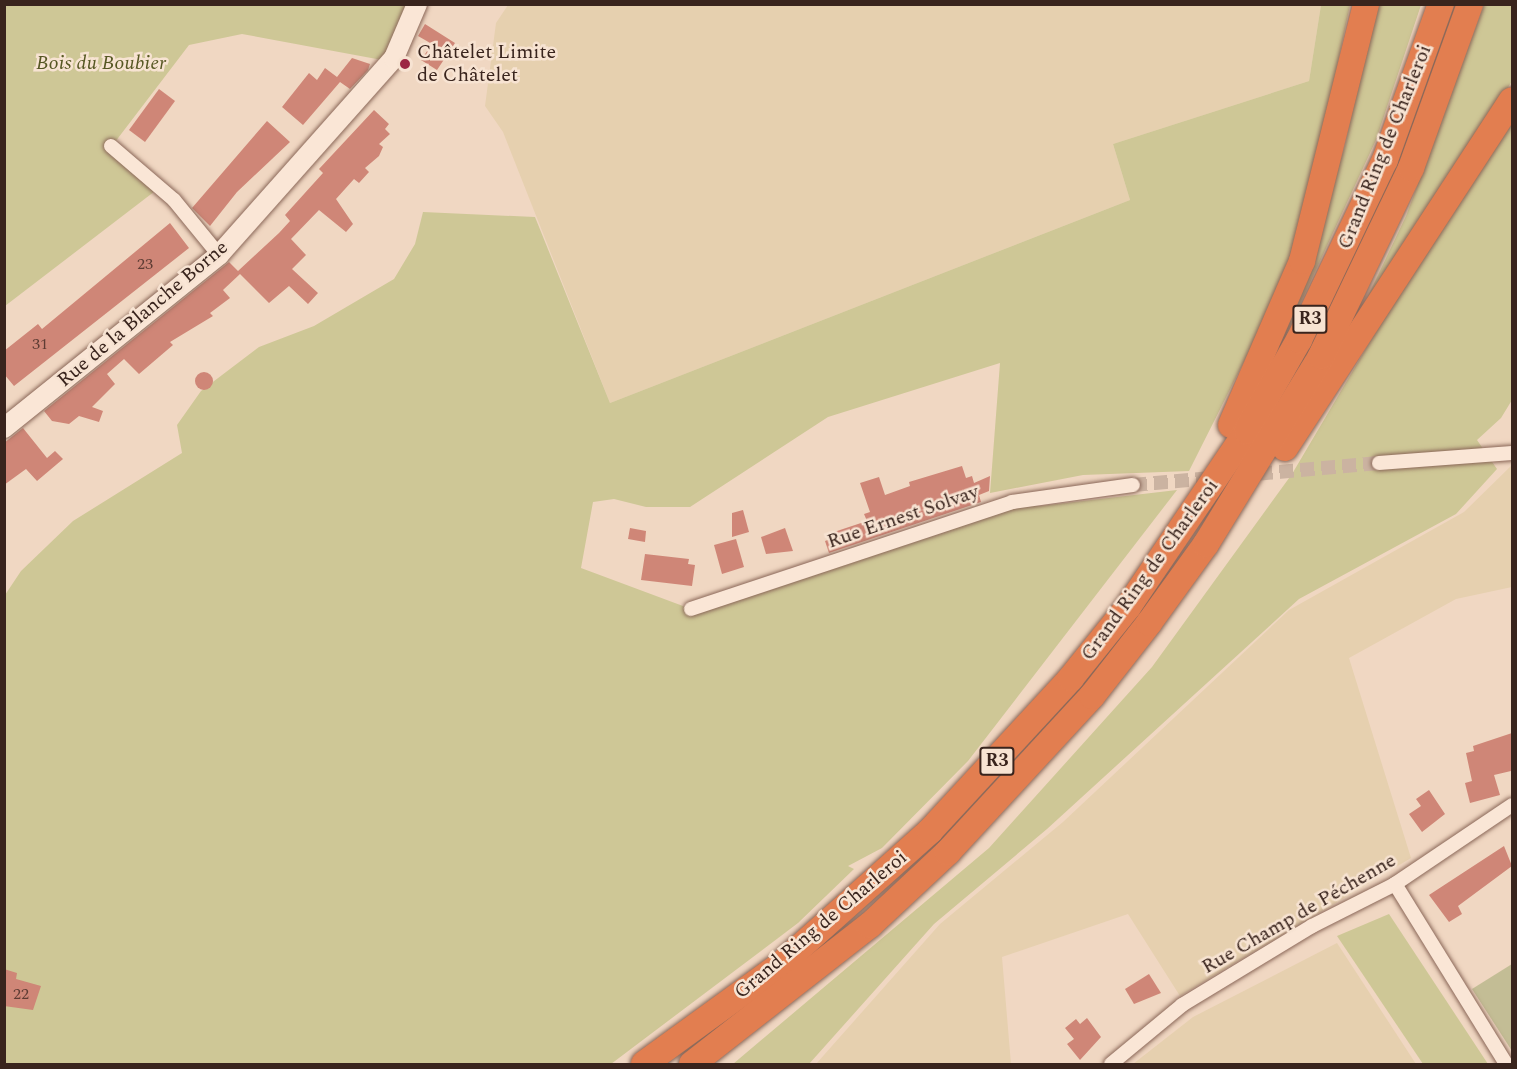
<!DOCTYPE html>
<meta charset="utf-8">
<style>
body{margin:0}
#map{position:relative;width:1517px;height:1069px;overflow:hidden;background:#f0d7c2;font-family:Spectral,serif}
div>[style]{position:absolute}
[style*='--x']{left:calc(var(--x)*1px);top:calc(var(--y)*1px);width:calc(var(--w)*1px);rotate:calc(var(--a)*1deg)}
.farmland>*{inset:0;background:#e6d0af}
.green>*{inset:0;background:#cec796}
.cemetery>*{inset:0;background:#c3bd95}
.building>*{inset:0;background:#cf8677}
.round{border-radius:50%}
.street-tunnel>*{height:14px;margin-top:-7px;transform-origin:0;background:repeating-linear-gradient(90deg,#cbb3a1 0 14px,transparent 0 21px)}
.roads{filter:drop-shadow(0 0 2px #8a6758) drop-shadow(0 0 2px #8a6758)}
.street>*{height:14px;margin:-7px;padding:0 7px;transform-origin:7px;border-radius:7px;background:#fae6d6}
.secondary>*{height:20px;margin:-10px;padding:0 10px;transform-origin:10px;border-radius:10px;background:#fae6d6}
.highway>*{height:26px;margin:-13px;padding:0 13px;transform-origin:13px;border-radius:13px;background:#e27e50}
.dots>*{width:16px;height:16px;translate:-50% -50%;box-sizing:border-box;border:3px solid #f7e3d2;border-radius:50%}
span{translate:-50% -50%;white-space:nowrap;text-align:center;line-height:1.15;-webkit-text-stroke:5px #f7e3d2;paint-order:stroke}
.number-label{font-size:16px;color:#5e3c34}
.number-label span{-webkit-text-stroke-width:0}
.shield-label span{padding:2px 4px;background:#f7e3d2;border:2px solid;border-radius:4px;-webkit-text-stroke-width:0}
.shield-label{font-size:18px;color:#39241d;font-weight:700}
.poi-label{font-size:20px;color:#39241d}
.left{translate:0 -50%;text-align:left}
.park-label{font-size:20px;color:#565723;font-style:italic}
.street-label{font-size:20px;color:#39241d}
.frame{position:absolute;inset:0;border:6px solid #39241d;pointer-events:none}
</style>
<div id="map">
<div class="farmland">
<i style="clip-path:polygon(508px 5px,1321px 5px,1309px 81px,1113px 144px,1130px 200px,610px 403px,503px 132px,485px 106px,496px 23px)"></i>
<i style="clip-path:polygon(1512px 465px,1512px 587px,1456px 599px,1349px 658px,1411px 858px,1180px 996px,1128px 914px,1002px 957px,1011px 1064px,816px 1064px,940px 924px,1063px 822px,1289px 610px,1464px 512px)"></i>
<i style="clip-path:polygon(1337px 943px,1416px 1064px,1133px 1064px,1193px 1017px)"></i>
</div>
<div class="green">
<i style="clip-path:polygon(5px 5px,407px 5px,382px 60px,242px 34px,189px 45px,112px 146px,159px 188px,5px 306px)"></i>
<i style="clip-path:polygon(1321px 5px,1350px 5px,1316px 168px,1280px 290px,1189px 471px,1083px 475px,990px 493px,1000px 363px,828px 417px,690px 507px,646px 507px,614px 499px,593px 502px,581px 568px,691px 609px,691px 616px,1012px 502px,1040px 506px,1177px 490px,968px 761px,882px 848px,848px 866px,854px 869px,798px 923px,611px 1064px,5px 1064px,5px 595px,21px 571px,73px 521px,182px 453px,177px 425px,201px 391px,259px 347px,314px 326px,394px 279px,415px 244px,423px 212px,535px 217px,610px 403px,1130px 200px,1113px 144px,1309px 81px)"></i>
<i style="clip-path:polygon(1375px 5px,1421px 5px,1376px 140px,1283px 341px,1345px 146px)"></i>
<i style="clip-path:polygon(1484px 5px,1512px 5px,1512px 81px,1423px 226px,1360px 313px,1406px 216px)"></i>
<i style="clip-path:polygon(1512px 120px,1512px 400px,1501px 418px,1477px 440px,1497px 469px,1456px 514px,1299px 599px,1047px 829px,934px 924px,809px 1064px,733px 1064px,989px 848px,1152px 667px,1292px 474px,1374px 335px)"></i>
<i style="clip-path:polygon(1389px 914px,1488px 1064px,1423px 1064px,1337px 936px)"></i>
</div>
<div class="cemetery">
<i style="clip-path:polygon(1512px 964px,1512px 1051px,1472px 989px)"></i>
</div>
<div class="building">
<i style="clip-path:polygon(425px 24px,455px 43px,437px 70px,421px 60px,432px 44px,418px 36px)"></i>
<i style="clip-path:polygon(352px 58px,370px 64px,368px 70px,350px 89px,340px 82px,303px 125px,282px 107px,309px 73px,317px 80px,325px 68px,337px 77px)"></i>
<i style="clip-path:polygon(159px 89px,175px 101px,145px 142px,129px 130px)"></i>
<i style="clip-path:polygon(374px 110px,389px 124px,385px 129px,390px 134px,379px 144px,383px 147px,379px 156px,365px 168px,369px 172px,359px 183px,354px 179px,336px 199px,353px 224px,346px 232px,319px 210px,291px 239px,306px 255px,292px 269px,318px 293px,308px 304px,289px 286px,269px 303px,240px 274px,223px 290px,230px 298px,210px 313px,213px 316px,170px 342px,173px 345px,139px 374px,124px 359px,107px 374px,115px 384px,92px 407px,103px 411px,99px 422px,79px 416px,69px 424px,52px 421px,44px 411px,229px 262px,238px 271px,279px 233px,290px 221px,285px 215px,323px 173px,319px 169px)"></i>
<i style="clip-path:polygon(267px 121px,290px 142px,237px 192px,210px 226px,192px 208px)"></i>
<i style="clip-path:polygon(170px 223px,189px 248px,14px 386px,4px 374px,4px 351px,38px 324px,42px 329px)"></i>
<i class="round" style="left:195px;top:372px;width:18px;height:18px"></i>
<i style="clip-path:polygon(23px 428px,47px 458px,55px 451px,63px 459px,37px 481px,26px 469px,4px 485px,4px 443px)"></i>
<i style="clip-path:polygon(962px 466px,966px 478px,972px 476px,974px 483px,990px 476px,989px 491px,979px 495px,981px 502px,829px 553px,825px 541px,836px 537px,834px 532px,867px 521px,864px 514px,870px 512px,860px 483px,879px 477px,885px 495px,910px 486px,909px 482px)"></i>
<i style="clip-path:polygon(743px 510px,749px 532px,732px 537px,732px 513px)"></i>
<i style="clip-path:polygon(630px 528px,646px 531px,645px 542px,628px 539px)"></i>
<i style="clip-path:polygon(785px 528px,793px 551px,766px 554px,761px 537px)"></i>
<i style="clip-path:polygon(736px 539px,744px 567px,722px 574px,714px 545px)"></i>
<i style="clip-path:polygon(645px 554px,689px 559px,688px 564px,695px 565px,692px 586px,641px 580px)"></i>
<i style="clip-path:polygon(1512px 733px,1511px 771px,1494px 775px,1500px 795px,1470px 803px,1465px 783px,1472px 781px,1466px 753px,1474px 751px,1473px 746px)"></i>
<i style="clip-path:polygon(1429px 790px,1445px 814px,1422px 832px,1409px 814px,1421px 806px,1416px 799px)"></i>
<i style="clip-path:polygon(1504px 846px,1512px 866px,1458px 906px,1462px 914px,1449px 922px,1429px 895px)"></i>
<i style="clip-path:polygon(4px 969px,17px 973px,16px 979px,41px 986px,33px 1010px,4px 1006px)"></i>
<i style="clip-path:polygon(1149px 974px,1161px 993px,1134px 1004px,1125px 989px)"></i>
<i style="clip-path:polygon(1087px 1018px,1101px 1037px,1080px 1060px,1067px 1044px,1074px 1039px,1065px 1028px,1076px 1019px,1080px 1024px)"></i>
</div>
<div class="street-tunnel">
<i style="--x:1133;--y:485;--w:247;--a:-5.1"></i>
</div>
<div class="roads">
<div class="street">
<i style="--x:111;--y:146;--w:83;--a:40.6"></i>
<i style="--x:174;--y:200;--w:71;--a:50.7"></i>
<i style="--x:1379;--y:463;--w:133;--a:-4.3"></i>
<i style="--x:691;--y:609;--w:338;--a:-18.4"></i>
<i style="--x:1012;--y:502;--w:122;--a:-8"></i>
<i style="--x:1395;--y:884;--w:211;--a:58.3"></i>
<i style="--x:1111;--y:1064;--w:92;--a:-39.7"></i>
<i style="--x:1182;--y:1005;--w:152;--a:-31.3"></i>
<i style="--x:1312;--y:926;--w:93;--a:-26.8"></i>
<i style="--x:1395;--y:884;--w:141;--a:-34"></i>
</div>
<div class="secondary">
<i style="--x:4;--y:428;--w:276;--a:-38.8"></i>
<i style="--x:219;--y:255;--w:264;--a:-48.4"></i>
<i style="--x:394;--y:58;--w:59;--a:-66.9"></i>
</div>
<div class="highway">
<i style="--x:1231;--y:425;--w:179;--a:-66.6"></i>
<i style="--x:1302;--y:261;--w:265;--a:-76"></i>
<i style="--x:1285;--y:448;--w:415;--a:-56.9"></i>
<i style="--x:644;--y:1064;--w:167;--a:-36"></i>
<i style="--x:779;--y:966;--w:203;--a:-41.8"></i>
<i style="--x:930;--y:831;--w:208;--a:-47.3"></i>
<i style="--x:1071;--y:678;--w:91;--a:-51.2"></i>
<i style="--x:1128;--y:607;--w:212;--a:-55.9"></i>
<i style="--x:1247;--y:431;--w:105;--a:-60.3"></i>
<i style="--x:1299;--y:340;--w:199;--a:-64.5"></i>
<i style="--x:1385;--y:160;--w:166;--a:-70.3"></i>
<i style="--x:692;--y:1064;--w:226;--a:-38"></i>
<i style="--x:870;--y:925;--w:107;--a:-43.1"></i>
<i style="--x:948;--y:852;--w:212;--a:-47.3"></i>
<i style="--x:1092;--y:696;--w:93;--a:-52"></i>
<i style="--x:1149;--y:623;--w:97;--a:-54.2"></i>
<i style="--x:1206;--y:544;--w:220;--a:-58.5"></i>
<i style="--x:1321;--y:356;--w:208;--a:-64.4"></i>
<i style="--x:1411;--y:168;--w:174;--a:-70.2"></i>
</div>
</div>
<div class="dots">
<i style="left:405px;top:64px;background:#9c2643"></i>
</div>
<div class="number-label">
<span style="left:145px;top:264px">23</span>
<span style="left:40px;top:344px">31</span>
<span style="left:21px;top:994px">22</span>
</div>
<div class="shield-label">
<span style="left:1310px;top:319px">R3</span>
<span style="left:997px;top:761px">R3</span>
</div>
<div class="poi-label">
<span class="left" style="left:417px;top:64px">Châtelet Limite<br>de Châtelet</span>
</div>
<div class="park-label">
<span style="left:101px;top:63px">Bois du Boubier</span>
</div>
<div class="street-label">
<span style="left:1385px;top:147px;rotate:-68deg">Grand Ring de Charleroi</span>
<span style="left:143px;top:314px;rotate:-40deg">Rue de la Blanche Borne</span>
<span style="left:903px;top:517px;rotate:-19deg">Rue Ernest Solvay</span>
<span style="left:1150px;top:570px;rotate:-54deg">Grand Ring de Charleroi</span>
<span style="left:1299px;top:914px;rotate:-30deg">Rue Champ de Péchenne</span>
<span style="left:821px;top:925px;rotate:-40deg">Grand Ring de Charleroi</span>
</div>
<div class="frame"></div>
</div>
